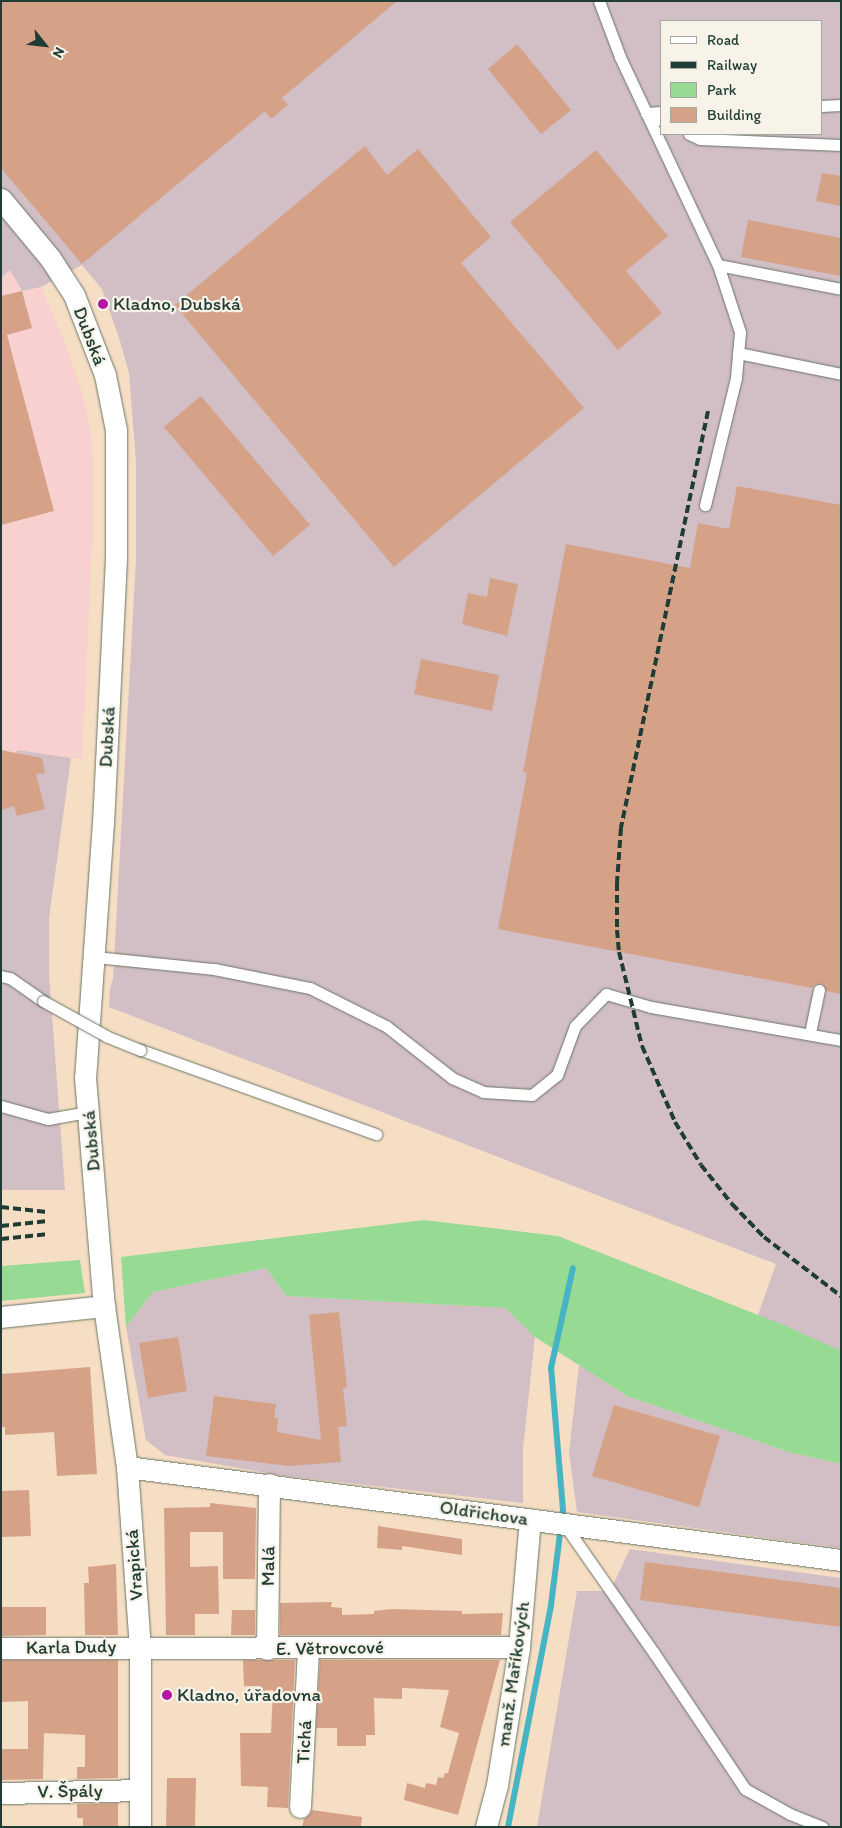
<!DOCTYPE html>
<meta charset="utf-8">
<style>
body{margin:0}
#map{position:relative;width:842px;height:1828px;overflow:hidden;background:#f5dec4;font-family:Itim,sans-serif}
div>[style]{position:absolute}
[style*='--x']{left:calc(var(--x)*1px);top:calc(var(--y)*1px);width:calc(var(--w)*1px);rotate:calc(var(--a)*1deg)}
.built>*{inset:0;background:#f7d0cf}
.industrial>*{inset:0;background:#d2bec5}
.green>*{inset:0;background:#96da93}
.stream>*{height:6px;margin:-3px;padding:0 3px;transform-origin:3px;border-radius:3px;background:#46b4c2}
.building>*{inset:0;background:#d5a288}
.roads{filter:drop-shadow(0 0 1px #6a7566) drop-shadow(0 0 1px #6a7566)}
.service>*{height:11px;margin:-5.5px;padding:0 5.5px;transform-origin:5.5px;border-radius:5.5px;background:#fff}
.minor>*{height:21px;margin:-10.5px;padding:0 10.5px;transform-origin:10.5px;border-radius:10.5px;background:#fff}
.rail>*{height:4px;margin-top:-2px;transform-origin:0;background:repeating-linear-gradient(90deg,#1f3d34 0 8px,transparent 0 12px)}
.bridges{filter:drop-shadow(0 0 1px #6a7566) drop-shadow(0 0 1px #6a7566)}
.service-bridge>*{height:11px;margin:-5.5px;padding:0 5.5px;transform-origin:5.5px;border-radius:5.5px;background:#fff}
.dots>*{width:14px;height:14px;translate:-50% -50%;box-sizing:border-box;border:2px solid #f7f3e8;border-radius:50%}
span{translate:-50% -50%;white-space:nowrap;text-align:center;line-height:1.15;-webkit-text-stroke:4.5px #f7f3e8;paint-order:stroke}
.poi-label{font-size:19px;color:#1f3d34}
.left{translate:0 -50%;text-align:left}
.street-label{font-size:19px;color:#1f3d34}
.frame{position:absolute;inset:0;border:2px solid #1f3d34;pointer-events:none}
.legend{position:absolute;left:660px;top:20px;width:162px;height:115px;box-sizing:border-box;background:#f7f3e8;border:1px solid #a1aaa0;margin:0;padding:6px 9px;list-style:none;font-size:15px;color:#1f3d34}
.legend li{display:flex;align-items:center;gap:10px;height:25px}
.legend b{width:25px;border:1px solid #a1aaa0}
.north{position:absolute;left:20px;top:20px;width:50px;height:50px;-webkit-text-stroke:4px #f7f3e8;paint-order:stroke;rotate:119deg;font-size:14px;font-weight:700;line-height:20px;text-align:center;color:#1f3d34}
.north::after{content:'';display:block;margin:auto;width:18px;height:22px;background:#1f3d34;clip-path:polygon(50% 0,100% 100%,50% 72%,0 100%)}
</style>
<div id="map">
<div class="built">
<i style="clip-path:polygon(10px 270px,22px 291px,41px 287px,64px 340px,81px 389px,92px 437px,93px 529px,82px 759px,18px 750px,15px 765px,1px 769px,1px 278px)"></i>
</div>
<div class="industrial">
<i style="clip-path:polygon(evenodd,1px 1px,841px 1px,841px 1351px,758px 1315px,776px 1264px,109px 1007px,110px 988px,113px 979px,136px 560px,136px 461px,129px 373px,120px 341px,102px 289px,82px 265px,41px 287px,22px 291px,10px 270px,1px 278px,1px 1px,661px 21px,821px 21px,821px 134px,661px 134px,661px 21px)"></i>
<i style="clip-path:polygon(17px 750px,71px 758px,49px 918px,49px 974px,65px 1190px,1px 1190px,1px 769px,15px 765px)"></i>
<i style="clip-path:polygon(266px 1268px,286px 1296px,505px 1308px,535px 1337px,523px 1449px,523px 1503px,278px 1475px,165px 1455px,146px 1440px,126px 1327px,153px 1292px)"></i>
<i style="clip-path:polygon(579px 1365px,627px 1396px,789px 1452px,841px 1464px,841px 1548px,577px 1512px,569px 1452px)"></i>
<i style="clip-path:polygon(630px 1549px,841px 1578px,841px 1827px,537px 1827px,577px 1591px,610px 1591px)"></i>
</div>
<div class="green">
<i style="clip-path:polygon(424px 1220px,558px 1236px,786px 1326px,841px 1351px,841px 1464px,789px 1452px,627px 1396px,535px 1337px,505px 1308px,286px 1296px,266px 1268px,153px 1292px,126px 1327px,121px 1257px)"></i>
<i style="clip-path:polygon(80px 1260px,85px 1293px,1px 1301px,1px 1266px)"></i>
</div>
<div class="stream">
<i style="--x:508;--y:1827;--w:226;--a:-79"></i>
<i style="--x:551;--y:1605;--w:96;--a:-82.8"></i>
<i style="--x:563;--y:1510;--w:143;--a:-94.8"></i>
<i style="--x:551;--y:1368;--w:102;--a:-77.6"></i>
</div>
<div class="building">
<i style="clip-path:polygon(1px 1px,397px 1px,282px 98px,288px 105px,271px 119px,265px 111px,82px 264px,1px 168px)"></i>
<i style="clip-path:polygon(517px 44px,571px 110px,541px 134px,488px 69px)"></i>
<i style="clip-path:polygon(365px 146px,387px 175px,418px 149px,491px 237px,461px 263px,584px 408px,394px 567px,175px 305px)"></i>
<i style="clip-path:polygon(596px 150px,668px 236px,626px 271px,662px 313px,618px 350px,510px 222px)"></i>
<i style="clip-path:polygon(822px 173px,841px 176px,841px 206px,816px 201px)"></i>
<i style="clip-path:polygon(748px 220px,841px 238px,841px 276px,741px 257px)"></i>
<i style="clip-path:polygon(22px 291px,32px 328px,7px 335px,54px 511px,1px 525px,1px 296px)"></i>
<i style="clip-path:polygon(201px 396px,310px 525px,273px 556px,164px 427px)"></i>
<i style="clip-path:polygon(737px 486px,841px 505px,841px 994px,826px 991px,824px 985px,820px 983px,814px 985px,812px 988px,498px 929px,527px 773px,523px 772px,566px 544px,690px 568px,698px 523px,729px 529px)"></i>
<i style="clip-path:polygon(490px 578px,518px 584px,507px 636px,462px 624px,468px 593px,487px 597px)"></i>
<i style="clip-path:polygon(421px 659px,499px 675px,492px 711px,414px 694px)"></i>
<i style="clip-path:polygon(1px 750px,42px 758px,45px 773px,36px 774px,45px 809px,17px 816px,14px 806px,1px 810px)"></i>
<i style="clip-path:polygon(339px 1312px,347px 1387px,343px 1388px,347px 1426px,338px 1427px,341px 1462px,289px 1466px,206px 1456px,214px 1396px,276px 1404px,274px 1418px,278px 1418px,277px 1432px,321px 1440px,309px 1315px)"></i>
<i style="clip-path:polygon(178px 1337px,187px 1391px,148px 1398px,139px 1343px)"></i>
<i style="clip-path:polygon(90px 1367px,97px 1474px,57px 1476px,54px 1432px,5px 1435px,5px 1427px,1px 1427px,1px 1374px)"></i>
<i style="clip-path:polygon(614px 1405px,720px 1436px,699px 1507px,592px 1476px)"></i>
<i style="clip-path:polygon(29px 1490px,31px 1536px,1px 1537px,1px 1491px)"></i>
<i style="clip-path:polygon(210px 1503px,256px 1508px,255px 1579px,223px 1579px,223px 1532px,190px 1532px,190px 1567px,218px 1566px,219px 1614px,195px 1614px,195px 1635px,166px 1635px,164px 1508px,210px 1507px)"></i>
<i style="clip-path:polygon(378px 1526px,462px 1539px,462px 1555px,402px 1546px,402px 1550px,377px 1548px)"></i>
<i style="clip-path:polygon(645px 1562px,841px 1588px,841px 1627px,640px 1600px)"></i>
<i style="clip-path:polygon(116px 1564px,118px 1635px,85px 1635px,84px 1583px,89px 1583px,88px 1567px)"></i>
<i style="clip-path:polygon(332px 1602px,331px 1607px,342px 1608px,342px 1615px,374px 1614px,374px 1611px,392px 1609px,462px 1611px,462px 1614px,503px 1613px,501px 1635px,280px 1635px,280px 1603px)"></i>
<i style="clip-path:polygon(1px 1607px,46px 1607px,46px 1635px,1px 1636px)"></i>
<i style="clip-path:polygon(232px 1610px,255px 1610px,255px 1635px,231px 1635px)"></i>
<i style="clip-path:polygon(1px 1660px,118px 1660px,118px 1778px,77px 1779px,77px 1767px,85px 1767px,85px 1735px,44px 1733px,43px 1779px,1px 1780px,1px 1749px,28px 1749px,28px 1701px,2px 1702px)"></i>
<i style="clip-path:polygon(243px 1660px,295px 1660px,288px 1808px,267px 1807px,268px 1787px,241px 1786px,240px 1733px,271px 1733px,273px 1690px,260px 1691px,260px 1686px,244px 1686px)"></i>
<i style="clip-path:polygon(320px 1660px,500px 1660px,458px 1815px,404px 1800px,407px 1783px,425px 1788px,426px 1783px,436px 1785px,438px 1777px,443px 1778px,445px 1773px,448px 1773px,459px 1733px,440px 1727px,449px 1690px,402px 1688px,402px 1699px,374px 1698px,375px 1735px,366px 1735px,366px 1746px,337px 1746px,337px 1728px,316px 1728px)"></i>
<i style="clip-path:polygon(167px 1778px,196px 1778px,195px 1827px,166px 1827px)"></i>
<i style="clip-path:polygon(118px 1803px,118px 1827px,83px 1827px,83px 1818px,77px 1818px,77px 1804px)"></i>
<i style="clip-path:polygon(312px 1810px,362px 1817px,361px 1827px,302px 1827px,304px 1819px,310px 1814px)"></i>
</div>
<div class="roads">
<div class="service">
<i style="--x:599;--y:1;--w:60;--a:69.4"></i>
<i style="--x:620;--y:57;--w:230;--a:64.8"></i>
<i style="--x:718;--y:265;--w:71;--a:71.8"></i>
<i style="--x:740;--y:332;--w:46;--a:95"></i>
<i style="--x:736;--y:378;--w:131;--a:103.7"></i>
<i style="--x:821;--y:106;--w:20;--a:-3"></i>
<i style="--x:661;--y:112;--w:15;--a:176"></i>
<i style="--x:646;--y:113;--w:17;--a:25"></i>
<i style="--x:689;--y:134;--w:12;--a:24"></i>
<i style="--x:700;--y:139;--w:141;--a:2.4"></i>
<i style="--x:718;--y:265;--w:125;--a:11"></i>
<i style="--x:738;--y:353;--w:105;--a:11.5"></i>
<i style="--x:95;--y:957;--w:120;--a:5.8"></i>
<i style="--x:214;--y:969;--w:98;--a:11.2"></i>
<i style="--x:310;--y:988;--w:85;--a:26.6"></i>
<i style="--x:386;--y:1026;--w:84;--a:38.2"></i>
<i style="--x:452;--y:1078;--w:34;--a:24"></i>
<i style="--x:483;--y:1092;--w:49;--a:3.5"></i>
<i style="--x:532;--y:1095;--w:32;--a:-39"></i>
<i style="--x:557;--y:1075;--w:52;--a:-69.8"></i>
<i style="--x:575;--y:1026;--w:45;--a:-45.9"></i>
<i style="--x:606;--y:994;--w:47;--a:16.1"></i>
<i style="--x:651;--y:1007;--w:193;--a:9.9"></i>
<i style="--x:1;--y:976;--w:9;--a:13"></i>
<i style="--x:10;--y:978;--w:40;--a:34.9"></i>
<i style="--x:810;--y:1033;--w:44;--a:-78.2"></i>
<i style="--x:141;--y:1050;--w:250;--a:19.7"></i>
<i style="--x:1;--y:1106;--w:49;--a:15.5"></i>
<i style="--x:48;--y:1119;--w:41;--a:-9.9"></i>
<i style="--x:564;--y:1524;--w:157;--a:55.1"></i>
<i style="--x:654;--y:1653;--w:164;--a:56.2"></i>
<i style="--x:745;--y:1789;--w:51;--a:29.1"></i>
<i style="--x:790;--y:1814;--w:35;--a:22"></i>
</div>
<div class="minor">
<i style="--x:1;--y:199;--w:77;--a:50.3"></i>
<i style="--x:50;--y:258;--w:44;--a:57"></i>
<i style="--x:74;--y:295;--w:86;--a:68.8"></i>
<i style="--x:105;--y:375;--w:56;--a:78.7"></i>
<i style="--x:116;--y:430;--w:128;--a:90"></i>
<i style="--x:116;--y:558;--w:264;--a:92.8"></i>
<i style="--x:103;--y:822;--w:256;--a:94"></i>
<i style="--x:85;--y:1077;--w:230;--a:85.3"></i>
<i style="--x:104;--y:1306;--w:163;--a:81.9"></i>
<i style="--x:127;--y:1467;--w:180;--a:85.9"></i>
<i style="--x:140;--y:1647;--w:180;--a:90"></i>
<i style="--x:1;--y:1317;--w:104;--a:-6.1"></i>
<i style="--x:127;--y:1467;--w:720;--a:7.42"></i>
<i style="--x:1;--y:1648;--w:518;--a:-0.11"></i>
<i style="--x:267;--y:1649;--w:165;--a:-89.3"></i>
<i style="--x:1;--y:1793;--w:138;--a:-1.2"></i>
<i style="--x:300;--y:1807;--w:160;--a:-87.1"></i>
<i style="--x:486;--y:1827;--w:43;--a:-75.3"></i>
<i style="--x:497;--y:1785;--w:140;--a:-80.9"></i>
<i style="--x:519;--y:1647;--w:128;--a:-85.1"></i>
</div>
</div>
<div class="rail">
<i style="--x:708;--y:411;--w:426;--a:101.8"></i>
<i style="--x:621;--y:828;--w:55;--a:94.2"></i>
<i style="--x:617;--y:883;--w:47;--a:90"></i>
<i style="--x:617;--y:930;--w:22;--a:85"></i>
<i style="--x:619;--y:952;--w:97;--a:76.3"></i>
<i style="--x:642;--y:1046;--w:83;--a:66.5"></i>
<i style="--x:675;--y:1122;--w:50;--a:58.8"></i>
<i style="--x:701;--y:1165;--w:50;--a:51.5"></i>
<i style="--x:732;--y:1204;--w:46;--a:45.9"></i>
<i style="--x:764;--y:1237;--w:97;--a:37.5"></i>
<i style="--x:1;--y:1207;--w:46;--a:6.2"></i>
<i style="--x:1;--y:1226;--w:47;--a:-6.1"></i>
<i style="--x:1;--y:1239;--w:48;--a:-5.9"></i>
</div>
<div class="bridges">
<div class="service-bridge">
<i style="--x:43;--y:1001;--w:74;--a:29"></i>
<i style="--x:108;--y:1037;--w:35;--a:22"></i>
</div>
</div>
<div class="dots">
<i style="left:103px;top:304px;background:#b5179e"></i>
<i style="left:167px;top:1695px;background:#b5179e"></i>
</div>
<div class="poi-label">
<span class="left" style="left:113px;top:304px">Kladno, Dubská</span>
<span class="left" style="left:177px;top:1695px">Kladno, úřadovna</span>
</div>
<div class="street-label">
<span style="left:90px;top:336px;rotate:69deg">Dubská</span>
<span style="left:107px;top:737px;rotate:-87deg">Dubská</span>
<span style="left:91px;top:1141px;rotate:-95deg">Dubská</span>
<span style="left:484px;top:1513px;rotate:8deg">Oldřichova</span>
<span style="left:134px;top:1565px;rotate:-94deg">Vrapická</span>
<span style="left:268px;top:1566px;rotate:-89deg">Malá</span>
<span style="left:71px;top:1647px;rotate:-1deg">Karla Dudy</span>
<span style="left:330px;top:1648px;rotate:-1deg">E. Větrovcové</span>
<span style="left:513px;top:1674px;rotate:-82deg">manž. Maříkových</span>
<span style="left:304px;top:1742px;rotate:-87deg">Tichá</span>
<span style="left:70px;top:1791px;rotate:-1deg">V. Špály</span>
</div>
<div class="frame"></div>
<ul class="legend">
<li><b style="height:6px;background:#fff"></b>Road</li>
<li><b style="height:6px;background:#1f3d34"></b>Railway</li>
<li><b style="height:14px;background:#96da93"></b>Park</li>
<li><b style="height:14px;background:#d5a288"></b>Building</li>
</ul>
<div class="north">N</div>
</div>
